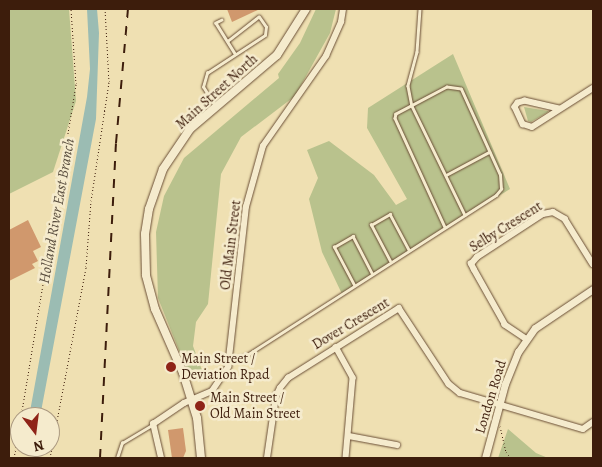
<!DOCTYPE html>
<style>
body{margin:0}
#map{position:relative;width:602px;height:467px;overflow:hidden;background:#efe0b2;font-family:Alegreya,serif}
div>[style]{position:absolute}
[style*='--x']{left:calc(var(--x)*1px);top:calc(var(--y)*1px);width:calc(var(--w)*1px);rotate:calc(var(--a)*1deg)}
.green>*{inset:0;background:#b9c28d}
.water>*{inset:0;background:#9bbcb3}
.building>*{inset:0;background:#d0986d}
.path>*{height:1px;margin-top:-0.5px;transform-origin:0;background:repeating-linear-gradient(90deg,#3d1d0c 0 1px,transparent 0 3.5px)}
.roads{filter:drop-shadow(0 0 1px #6a4e36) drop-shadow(0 0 1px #6a4e36)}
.service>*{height:2.5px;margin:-1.25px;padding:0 1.25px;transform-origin:1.25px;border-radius:1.25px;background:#f5ebcd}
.minor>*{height:5.5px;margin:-2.75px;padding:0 2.75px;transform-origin:2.75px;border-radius:2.75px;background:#f5ebcd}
.tertiary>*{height:7px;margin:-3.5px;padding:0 3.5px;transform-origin:3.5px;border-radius:3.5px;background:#f5ebcd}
.secondary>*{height:8px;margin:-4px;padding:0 4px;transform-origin:4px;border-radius:4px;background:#f5ebcd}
.rail>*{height:2px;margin-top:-1px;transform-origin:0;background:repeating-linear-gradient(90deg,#3d1d0c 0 9px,transparent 0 18px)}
.dots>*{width:14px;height:14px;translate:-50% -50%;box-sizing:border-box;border:2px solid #f5ebcd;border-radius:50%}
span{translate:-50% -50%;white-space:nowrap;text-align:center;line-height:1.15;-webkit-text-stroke:5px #f5ebcd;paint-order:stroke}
.street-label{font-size:14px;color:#3d1d0c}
.poi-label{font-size:14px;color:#3d1d0c}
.left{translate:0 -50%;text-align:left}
.water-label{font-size:15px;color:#594d3e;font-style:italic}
.frame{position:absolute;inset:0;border:10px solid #3d1d0c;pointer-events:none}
.north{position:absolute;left:10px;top:407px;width:50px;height:50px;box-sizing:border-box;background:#f5ebcd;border:1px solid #ab9980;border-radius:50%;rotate:165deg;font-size:14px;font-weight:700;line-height:20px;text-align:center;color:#3d1d0c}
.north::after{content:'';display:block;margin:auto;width:18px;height:22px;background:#8f2418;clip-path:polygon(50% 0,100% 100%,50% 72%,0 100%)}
</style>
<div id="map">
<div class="green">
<i style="clip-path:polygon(9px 9px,69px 9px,76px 101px,53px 172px,9px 194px)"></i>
<i style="clip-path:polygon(316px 9px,336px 9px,330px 33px,295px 96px,241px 137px,221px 174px,208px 304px,196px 322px,193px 346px,203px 373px,190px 378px,158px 298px,156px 232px,164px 196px,184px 158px,279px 78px,278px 74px,300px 43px)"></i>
<i style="clip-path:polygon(453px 54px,510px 189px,342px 294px,322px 252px,309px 199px,318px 178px,307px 150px,329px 141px,374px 175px,396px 205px,407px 199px,367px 128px,368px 108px)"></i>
<i style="clip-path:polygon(524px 107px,548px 111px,548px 112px,531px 122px,528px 121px)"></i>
<i style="clip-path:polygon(508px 429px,536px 453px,548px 458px,498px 458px)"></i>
</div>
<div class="water">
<i style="clip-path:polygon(87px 9px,97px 9px,99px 33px,96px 119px,40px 417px,29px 417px,87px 97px,90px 69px)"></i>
</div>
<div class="building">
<i style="clip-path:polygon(227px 9px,260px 9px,232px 22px)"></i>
<i style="clip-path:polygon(28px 220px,41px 247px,33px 251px,38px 261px,32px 264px,35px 268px,9px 281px,9px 230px)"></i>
<i style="clip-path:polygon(183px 428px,186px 451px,183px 458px,172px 458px,168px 430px)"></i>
</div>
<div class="path">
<i style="--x:21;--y:417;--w:338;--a:-80.6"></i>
<i style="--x:76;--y:84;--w:75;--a:-93.8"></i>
<i style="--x:500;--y:426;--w:27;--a:77"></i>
<i style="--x:506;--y:452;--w:7;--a:56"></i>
<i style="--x:9;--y:441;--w:7;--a:0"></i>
<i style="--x:14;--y:458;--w:35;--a:-80"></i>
<i style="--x:50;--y:458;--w:194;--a:-79.3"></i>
<i style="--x:86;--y:267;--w:66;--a:-85.7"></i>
<i style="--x:91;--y:201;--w:120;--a:-81.4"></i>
<i style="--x:109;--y:82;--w:73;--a:-93.1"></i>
</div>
<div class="roads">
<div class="service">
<i style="--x:420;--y:9;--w:43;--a:94"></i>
<i style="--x:417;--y:52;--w:35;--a:105"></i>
<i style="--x:408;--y:86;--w:20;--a:79"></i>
<i style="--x:412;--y:106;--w:121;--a:64.1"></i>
<i style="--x:222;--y:20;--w:7;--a:153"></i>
<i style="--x:216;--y:23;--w:36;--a:58"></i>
<i style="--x:215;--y:106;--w:22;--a:-122"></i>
<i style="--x:203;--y:87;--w:15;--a:-74"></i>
<i style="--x:207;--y:73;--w:69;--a:-33.2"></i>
<i style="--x:265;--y:35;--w:8;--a:-83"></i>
<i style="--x:266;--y:27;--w:12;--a:-125"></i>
<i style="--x:259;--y:17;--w:39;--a:142"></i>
<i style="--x:446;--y:175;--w:49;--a:-28.1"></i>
<i style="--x:390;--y:261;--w:41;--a:-117.8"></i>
<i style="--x:371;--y:225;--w:22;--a:-30"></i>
<i style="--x:390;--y:214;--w:40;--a:62"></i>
<i style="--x:354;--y:285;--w:43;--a:-117.8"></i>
<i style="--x:334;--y:247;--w:22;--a:-30"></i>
<i style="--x:353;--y:236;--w:42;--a:62.8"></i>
<i style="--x:230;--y:360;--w:18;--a:-16"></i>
<i style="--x:247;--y:355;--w:296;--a:-32.7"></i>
<i style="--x:496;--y:195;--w:8;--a:-50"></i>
<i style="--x:501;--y:189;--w:14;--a:-94"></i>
<i style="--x:500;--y:175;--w:94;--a:-114.4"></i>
<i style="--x:461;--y:89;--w:14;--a:-172"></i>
<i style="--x:447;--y:87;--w:58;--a:152.1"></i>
<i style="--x:396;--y:114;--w:4;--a:104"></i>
<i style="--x:395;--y:118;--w:120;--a:65.4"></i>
<i style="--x:117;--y:458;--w:16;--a:-72"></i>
<i style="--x:122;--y:443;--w:35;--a:-31"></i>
</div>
<div class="minor">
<i style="--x:559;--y:109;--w:35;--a:-167"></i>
<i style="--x:525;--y:101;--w:7;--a:164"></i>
<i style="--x:518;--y:103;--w:5;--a:127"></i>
<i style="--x:515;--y:107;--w:19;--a:65"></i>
<i style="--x:523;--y:124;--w:9;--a:18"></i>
<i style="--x:532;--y:127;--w:72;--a:-32.6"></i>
<i style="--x:527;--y:340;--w:27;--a:-146"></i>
<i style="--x:505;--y:325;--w:63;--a:-119.4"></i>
<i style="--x:474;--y:270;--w:7;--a:-117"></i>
<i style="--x:471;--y:264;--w:9;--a:-49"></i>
<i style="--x:477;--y:257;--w:79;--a:-33.1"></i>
<i style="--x:543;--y:214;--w:10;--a:-11"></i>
<i style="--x:553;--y:212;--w:14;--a:30"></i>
<i style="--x:565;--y:219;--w:53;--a:58.1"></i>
<i style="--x:336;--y:347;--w:35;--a:61"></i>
<i style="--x:353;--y:378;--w:80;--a:95"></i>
<i style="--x:349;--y:436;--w:49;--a:10.6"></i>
<i style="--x:161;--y:458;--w:35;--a:-103"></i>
<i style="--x:153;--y:424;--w:37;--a:-34"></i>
<i style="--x:184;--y:403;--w:30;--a:-23"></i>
<i style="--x:212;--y:391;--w:29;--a:-56"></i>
<i style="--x:228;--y:367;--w:161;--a:-83.6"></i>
<i style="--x:246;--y:207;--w:63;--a:-74.4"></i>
<i style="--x:263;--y:146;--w:110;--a:-55"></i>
<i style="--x:326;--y:56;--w:37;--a:-66"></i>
<i style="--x:341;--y:22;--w:13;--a:-81"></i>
<i style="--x:267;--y:458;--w:63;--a:-81.7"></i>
<i style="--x:276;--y:396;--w:9;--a:-63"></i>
<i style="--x:280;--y:388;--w:13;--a:-51"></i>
<i style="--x:288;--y:378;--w:131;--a:-32.2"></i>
<i style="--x:399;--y:308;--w:91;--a:56.7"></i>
<i style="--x:449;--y:384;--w:14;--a:39"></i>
<i style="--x:460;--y:393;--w:128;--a:16.3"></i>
<i style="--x:583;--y:429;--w:12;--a:-35"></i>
</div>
<div class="tertiary">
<i style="--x:485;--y:458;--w:77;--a:-74.9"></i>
<i style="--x:505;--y:384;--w:35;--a:-68"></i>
<i style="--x:518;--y:352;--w:29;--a:-55"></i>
<i style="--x:535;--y:328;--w:70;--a:-33.9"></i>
</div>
<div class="secondary">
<i style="--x:201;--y:458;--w:40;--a:-95.7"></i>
<i style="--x:197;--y:418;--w:47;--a:-107.3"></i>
<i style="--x:183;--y:373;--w:70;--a:-113.6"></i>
<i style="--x:155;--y:309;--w:35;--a:-105"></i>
<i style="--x:146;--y:275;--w:41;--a:-91.4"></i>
<i style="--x:145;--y:234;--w:25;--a:-81"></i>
<i style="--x:149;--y:209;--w:42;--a:-70.7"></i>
<i style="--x:163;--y:169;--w:48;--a:-56"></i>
<i style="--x:190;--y:129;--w:114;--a:-40.4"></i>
<i style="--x:277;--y:55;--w:54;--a:-57.8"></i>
</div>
</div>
<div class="rail">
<i style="--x:100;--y:458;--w:315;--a:-87.1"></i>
<i style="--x:116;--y:143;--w:135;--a:-84.9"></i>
</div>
<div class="dots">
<i style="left:171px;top:367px;background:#8f2418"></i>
<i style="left:200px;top:406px;background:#8f2418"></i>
</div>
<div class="street-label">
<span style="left:217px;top:92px;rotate:-42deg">Main Street North</span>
<span style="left:506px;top:227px;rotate:-32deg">Selby Crescent</span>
<span style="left:231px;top:245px;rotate:-83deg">Old Main Street</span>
<span style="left:351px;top:324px;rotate:-31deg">Dover Crescent</span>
<span style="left:491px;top:397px;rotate:-73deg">London Road</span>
</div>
<div class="poi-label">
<span class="left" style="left:181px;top:367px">Main Street /<br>Deviation Rpad</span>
<span class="left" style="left:210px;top:406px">Main Street /<br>Old Main Street</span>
</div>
<div class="water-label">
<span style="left:57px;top:211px;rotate:-80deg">Holland River East Branch</span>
</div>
<div class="frame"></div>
<div class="north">N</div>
</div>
